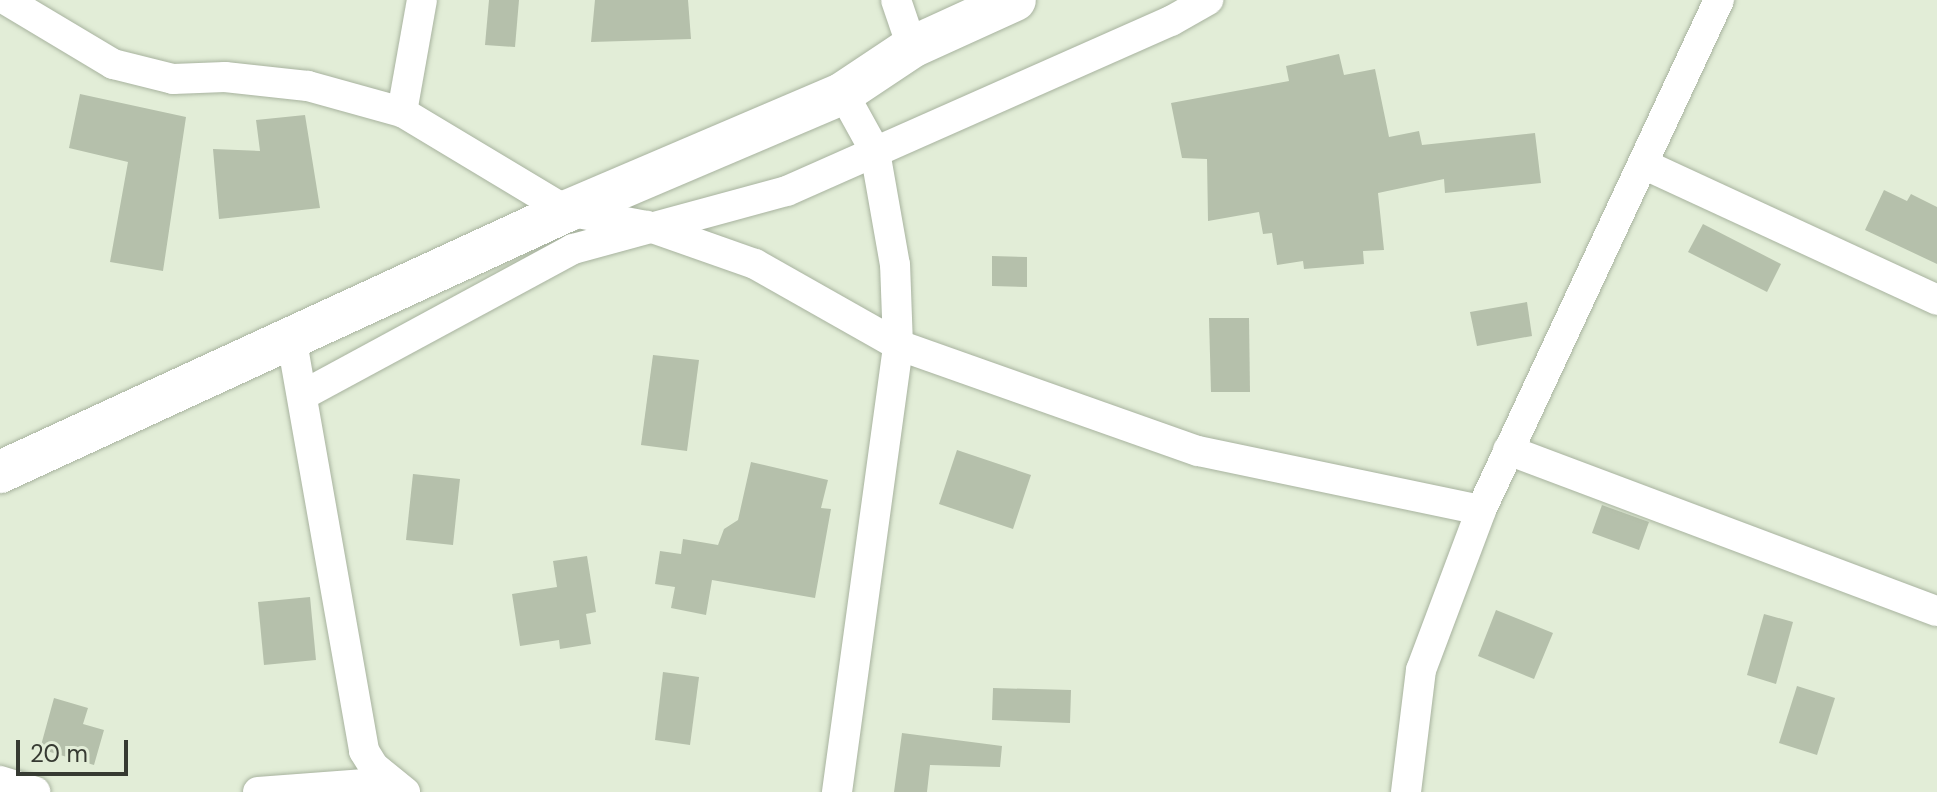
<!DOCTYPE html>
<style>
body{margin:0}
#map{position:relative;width:1937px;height:792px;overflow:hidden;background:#e2edd7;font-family:"DM Sans",sans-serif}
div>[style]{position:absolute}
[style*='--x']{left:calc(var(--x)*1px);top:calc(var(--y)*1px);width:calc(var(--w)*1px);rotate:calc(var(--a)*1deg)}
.building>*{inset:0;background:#b5c0ab}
.roads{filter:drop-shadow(0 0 2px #a8b39f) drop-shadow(0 0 2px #a8b39f)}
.street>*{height:30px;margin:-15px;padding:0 15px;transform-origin:15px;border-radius:15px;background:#fff}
.secondary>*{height:42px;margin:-21px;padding:0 21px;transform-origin:21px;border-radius:21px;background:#fff}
span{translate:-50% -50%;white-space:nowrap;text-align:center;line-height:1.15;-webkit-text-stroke:6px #e2edd7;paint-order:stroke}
.scale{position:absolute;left:16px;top:740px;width:112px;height:36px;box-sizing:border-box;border:4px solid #363a32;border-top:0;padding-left:10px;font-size:24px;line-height:28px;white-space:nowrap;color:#363a32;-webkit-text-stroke:6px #e2edd7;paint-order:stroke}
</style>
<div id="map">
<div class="building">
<i style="clip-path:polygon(489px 0,519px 0,515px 47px,485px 45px)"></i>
<i style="clip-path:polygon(595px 0,688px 0,691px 39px,591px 42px)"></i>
<i style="clip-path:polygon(1339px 54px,1344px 75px,1375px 69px,1389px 137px,1419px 131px,1422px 145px,1535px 133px,1541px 183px,1445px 193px,1444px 179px,1378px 193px,1384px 250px,1363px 251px,1364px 264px,1304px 269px,1303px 261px,1277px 265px,1272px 233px,1263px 234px,1259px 212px,1208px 221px,1207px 159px,1182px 158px,1171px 103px,1289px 81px,1286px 66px)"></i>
<i style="clip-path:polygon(80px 94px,186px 117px,163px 271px,110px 262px,128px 162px,69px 148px)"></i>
<i style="clip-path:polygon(305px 115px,320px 208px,219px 219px,213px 149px,260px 151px,256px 120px)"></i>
<i style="clip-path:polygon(1884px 190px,1907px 201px,1911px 194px,1937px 207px,1937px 264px,1865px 230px)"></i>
<i style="clip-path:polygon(1703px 224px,1781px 264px,1767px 292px,1688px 252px)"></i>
<i style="clip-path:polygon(992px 256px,1027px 257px,1027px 287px,992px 286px)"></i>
<i style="clip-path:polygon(1527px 302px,1532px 336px,1477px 346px,1470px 312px)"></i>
<i style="clip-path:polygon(1209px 318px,1249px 318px,1250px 392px,1211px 392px)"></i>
<i style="clip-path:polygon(653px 355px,699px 360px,687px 451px,641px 445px)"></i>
<i style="clip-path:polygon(957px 450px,1031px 475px,1013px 529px,939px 504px)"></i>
<i style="clip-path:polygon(751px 462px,828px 480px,821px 508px,831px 509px,815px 598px,712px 580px,706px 615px,671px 608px,675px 587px,655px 584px,660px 551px,681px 554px,683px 539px,718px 545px,724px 529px,738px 520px)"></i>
<i style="clip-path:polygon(413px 474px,460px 479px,453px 545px,406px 540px)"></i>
<i style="clip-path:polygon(1602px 505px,1649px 522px,1639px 550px,1592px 533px)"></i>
<i style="clip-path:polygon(587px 556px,596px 612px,586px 614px,591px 644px,560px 649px,559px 640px,520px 646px,512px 594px,557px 587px,553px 561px)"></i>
<i style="clip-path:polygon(310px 597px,316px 660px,264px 665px,258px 602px)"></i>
<i style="clip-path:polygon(1496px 610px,1553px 633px,1534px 679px,1478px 656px)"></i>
<i style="clip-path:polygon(1764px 614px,1793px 622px,1776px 684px,1747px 675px)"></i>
<i style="clip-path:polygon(663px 672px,699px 677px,690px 745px,655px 740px)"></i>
<i style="clip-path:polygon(1797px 686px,1835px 698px,1817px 755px,1779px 743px)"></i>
<i style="clip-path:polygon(993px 688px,1071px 690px,1070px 723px,992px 720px)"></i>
<i style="clip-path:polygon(54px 698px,88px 708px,83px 724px,104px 730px,94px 765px,40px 749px)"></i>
<i style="clip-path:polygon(902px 733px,1002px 746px,1000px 767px,930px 765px,927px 792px,894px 792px)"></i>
</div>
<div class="roads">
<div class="street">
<i style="--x:6;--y:0;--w:125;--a:30.9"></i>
<i style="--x:113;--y:64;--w:62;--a:14"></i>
<i style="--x:173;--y:79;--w:52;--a:-2.2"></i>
<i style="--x:225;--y:77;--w:83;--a:6.2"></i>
<i style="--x:308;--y:86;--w:98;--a:15.5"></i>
<i style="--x:402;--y:112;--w:192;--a:31"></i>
<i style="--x:567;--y:211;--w:81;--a:10.6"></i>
<i style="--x:647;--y:226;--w:114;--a:19.4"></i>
<i style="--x:755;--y:264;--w:164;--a:29.5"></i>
<i style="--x:898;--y:345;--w:318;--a:19.5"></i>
<i style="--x:1198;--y:451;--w:289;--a:11.8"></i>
<i style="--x:896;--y:0;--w:50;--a:71.2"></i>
<i style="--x:402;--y:112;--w:114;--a:-79.9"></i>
<i style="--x:1643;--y:164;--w:324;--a:24.8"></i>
<i style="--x:291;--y:336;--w:421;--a:80"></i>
<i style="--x:364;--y:751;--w:19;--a:58"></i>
<i style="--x:374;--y:767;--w:40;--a:39"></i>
<i style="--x:305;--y:394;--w:305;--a:-28.4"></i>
<i style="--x:573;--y:249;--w:222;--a:-15.2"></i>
<i style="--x:787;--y:191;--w:420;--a:-23.9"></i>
<i style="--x:1171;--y:21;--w:43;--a:-29.6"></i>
<i style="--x:1508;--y:450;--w:458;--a:20.6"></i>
<i style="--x:0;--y:781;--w:37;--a:17"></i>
<i style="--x:258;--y:792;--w:134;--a:-4.3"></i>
<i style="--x:837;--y:792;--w:451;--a:-82.2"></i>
<i style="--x:898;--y:345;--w:80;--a:-92.1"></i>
<i style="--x:895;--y:265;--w:116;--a:-100"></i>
<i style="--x:875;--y:151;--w:66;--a:-118.9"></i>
<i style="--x:1406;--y:792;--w:123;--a:-83"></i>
<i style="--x:1421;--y:670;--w:171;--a:-69.4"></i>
<i style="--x:1481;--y:510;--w:563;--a:-64.98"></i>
</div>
<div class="secondary">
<i style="--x:0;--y:472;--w:624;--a:-24.72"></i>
<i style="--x:567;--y:211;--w:300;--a:-23.1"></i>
<i style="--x:843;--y:93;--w:83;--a:-33.7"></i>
<i style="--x:912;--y:47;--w:113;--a:-24.5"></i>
</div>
</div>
<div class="scale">20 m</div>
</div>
